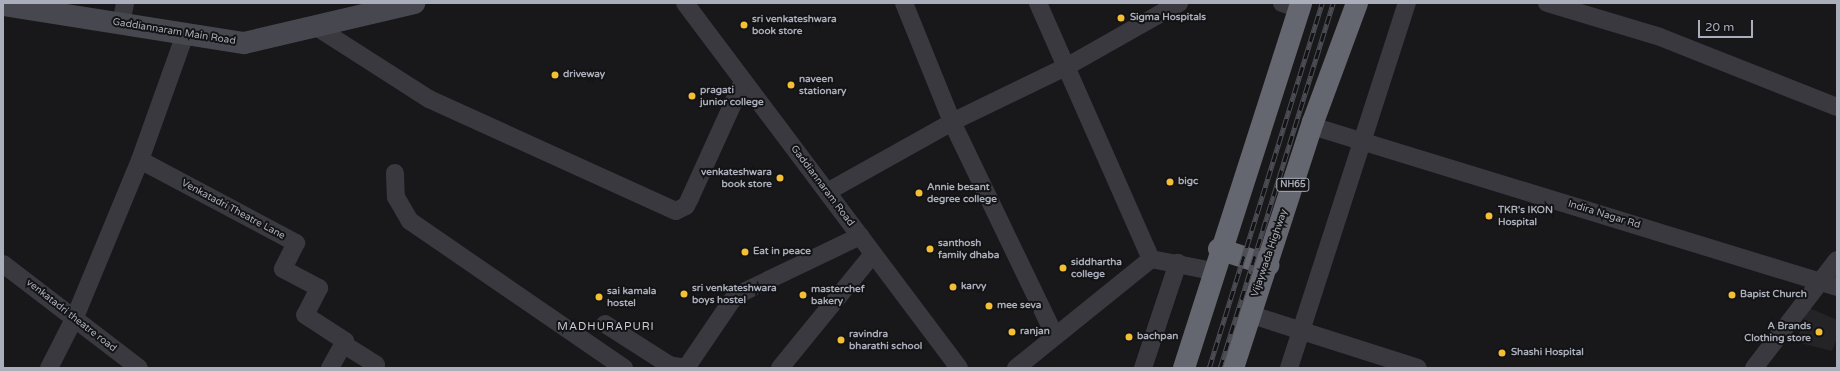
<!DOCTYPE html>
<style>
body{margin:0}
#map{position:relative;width:1840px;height:371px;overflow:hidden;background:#18181a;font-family:"Varela Round",sans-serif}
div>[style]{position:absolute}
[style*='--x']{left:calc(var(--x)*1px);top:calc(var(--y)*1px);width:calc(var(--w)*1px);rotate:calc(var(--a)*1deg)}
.built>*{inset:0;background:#242427}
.street>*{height:18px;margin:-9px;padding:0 9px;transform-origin:9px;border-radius:9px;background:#39393f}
.secondary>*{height:22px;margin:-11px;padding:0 11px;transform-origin:11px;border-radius:11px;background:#47484f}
.highway>*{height:22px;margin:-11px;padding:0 11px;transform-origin:11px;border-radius:11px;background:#656770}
.rail>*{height:4.5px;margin-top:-2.25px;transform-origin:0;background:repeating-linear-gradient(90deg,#131315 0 9px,#4c4d54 0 18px);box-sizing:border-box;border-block:1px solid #4c4d54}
.dots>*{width:11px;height:11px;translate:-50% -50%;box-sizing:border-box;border:2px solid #131315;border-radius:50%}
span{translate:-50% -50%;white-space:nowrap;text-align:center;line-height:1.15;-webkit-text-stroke:4px #131315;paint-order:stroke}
.shield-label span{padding:1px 3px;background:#131315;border:1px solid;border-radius:3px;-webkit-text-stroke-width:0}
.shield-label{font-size:9px;color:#aaaeba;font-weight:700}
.poi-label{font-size:10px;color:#aaaeba;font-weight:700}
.left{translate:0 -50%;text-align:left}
.right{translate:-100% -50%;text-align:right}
.street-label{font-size:10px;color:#aaaeba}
.neighbourhood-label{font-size:11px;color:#cbcdd6;letter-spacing:1px}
.frame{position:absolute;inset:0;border:4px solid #aaaeba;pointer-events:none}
.scale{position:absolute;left:1698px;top:20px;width:55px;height:18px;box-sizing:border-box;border:2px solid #aaaeba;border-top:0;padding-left:5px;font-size:12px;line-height:14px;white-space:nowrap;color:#aaaeba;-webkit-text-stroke:3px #131315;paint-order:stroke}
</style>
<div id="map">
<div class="built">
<i style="clip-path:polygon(1807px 307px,1837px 320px,1837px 338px,1832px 351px,1797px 342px)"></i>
</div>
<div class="street">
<i style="--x:685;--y:3;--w:456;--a:53.1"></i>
<i style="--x:904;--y:3;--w:128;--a:68"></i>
<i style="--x:952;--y:122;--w:237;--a:64.3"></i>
<i style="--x:1038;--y:3;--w:280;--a:66.2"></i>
<i style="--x:1151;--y:259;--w:62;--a:11.1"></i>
<i style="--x:1282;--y:3;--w:18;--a:19"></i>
<i style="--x:1547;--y:3;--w:118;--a:16.7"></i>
<i style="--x:1660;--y:37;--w:190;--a:21.6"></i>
<i style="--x:121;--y:24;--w:21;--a:-79"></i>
<i style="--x:318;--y:28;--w:132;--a:32.6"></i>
<i style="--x:429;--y:99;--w:271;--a:24.4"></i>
<i style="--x:676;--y:211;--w:11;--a:-27"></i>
<i style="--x:686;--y:206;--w:9;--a:-63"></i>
<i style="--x:690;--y:198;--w:128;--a:-65.6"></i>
<i style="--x:1312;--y:126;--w:549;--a:17.05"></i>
<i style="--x:140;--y:160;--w:177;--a:28"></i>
<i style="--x:296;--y:243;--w:29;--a:117"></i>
<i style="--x:283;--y:269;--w:41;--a:27.8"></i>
<i style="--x:319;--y:288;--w:30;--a:117"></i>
<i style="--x:305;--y:315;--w:48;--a:33"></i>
<i style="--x:345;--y:341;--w:31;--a:119"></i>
<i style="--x:395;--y:173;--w:24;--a:88"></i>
<i style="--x:396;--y:197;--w:28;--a:60"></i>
<i style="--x:410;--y:221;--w:260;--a:34.5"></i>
<i style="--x:827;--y:192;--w:143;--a:-29.2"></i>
<i style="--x:952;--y:122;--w:127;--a:-25.8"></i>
<i style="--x:1066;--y:67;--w:130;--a:-29.5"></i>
<i style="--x:3;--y:264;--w:171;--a:37.4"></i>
<i style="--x:1249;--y:314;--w:177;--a:17.7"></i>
<i style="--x:605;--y:324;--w:76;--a:32.6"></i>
<i style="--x:343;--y:344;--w:39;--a:32"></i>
<i style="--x:49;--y:368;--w:57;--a:-63"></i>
<i style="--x:75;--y:317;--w:170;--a:-67.5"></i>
<i style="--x:140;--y:160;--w:134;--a:-70.3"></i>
<i style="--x:667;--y:368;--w:4;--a:-56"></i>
<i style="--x:669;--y:365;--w:17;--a:10"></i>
<i style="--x:686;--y:368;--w:87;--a:-55.8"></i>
<i style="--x:735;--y:296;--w:139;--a:-25.6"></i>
<i style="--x:780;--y:368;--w:147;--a:-50.8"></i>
<i style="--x:1016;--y:368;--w:174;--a:-38.9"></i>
<i style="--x:1143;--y:368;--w:111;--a:-71.6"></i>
<i style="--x:1289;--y:368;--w:384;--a:-72.1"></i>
<i style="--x:1754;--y:368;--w:136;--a:-52.5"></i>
</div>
<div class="secondary">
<i style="--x:3;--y:5;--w:244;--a:9"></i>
<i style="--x:244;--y:43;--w:175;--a:-13.2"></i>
</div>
<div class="highway">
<i style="--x:1219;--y:249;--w:52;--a:18.1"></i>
<i style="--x:1184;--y:368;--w:383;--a:-72.2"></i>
<i style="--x:1233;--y:368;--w:259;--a:-72"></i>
<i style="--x:1313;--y:122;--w:127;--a:-69.7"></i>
</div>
<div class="rail">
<i style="--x:1209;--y:368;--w:382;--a:-72.8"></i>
<i style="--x:1220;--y:368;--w:382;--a:-72.8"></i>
</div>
<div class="dots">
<i style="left:1121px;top:18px;background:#f5bf35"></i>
<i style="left:744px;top:25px;background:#f5bf35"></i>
<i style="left:555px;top:75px;background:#f5bf35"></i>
<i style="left:791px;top:85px;background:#f5bf35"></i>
<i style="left:692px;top:96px;background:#f5bf35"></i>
<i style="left:780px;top:178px;background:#f5bf35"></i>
<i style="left:1170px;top:182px;background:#f5bf35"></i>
<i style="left:919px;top:193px;background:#f5bf35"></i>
<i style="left:1489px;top:216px;background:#f5bf35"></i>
<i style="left:930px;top:249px;background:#f5bf35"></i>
<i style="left:745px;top:252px;background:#f5bf35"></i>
<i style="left:1063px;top:268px;background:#f5bf35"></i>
<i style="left:953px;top:287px;background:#f5bf35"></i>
<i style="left:684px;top:294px;background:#f5bf35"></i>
<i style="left:803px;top:295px;background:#f5bf35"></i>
<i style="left:1732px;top:295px;background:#f5bf35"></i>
<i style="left:599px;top:297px;background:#f5bf35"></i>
<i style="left:989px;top:306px;background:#f5bf35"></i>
<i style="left:1012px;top:332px;background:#f5bf35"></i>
<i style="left:1819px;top:332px;background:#f5bf35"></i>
<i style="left:1129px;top:337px;background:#f5bf35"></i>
<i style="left:841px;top:340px;background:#f5bf35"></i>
<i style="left:1502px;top:353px;background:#f5bf35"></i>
</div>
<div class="shield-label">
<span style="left:1293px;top:185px">NH65</span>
</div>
<div class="poi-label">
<span class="left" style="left:1130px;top:18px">Sigma Hospitals</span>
<span class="left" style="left:752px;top:25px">sri venkateshwara<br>book store</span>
<span class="left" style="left:563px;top:75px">driveway</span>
<span class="left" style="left:799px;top:85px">naveen<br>stationary</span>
<span class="left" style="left:700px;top:96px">pragati<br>junior college</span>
<span class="right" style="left:772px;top:178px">venkateshwara<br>book store</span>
<span class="left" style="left:1178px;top:182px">bigc</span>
<span class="left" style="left:927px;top:193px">Annie besant<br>degree college</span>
<span class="left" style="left:1498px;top:216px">TKR's IKON<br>Hospital</span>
<span class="left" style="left:938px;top:249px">santhosh<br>family dhaba</span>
<span class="left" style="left:753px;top:252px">Eat in peace</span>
<span class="left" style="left:1071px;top:268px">siddhartha<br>college</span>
<span class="left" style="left:961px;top:287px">karvy</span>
<span class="left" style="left:692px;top:294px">sri venkateshwara<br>boys hostel</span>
<span class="left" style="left:811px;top:295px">masterchef<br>bakery</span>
<span class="left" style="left:607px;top:297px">sai kamala<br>hostel</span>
<span class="left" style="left:1740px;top:295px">Bapist Church</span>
<span class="left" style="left:997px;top:306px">mee seva</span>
<span class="right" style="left:1811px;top:332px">A Brands<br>Clothing store</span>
<span class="left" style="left:1020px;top:332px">ranjan</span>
<span class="left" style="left:849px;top:340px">ravindra<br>bharathi school</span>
<span class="left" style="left:1137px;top:337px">bachpan</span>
<span class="left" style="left:1511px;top:353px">Shashi Hospital</span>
</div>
<div class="street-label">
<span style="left:174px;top:32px;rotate:9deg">Gaddiannaram Main Road</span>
<span style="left:822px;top:186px;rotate:53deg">Gaddiannaram Road</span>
<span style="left:233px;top:210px;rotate:28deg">Venkatadri Theatre Lane</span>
<span style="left:1604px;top:215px;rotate:17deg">Indira Nagar Rd</span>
<span style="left:1270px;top:253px;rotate:-71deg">Vijaywada Highway</span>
<span style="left:71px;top:316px;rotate:38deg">venkatadri theatre road</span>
</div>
<div class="neighbourhood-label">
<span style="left:606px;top:327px">MADHURAPURI</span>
</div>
<div class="frame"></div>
<div class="scale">20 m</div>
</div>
